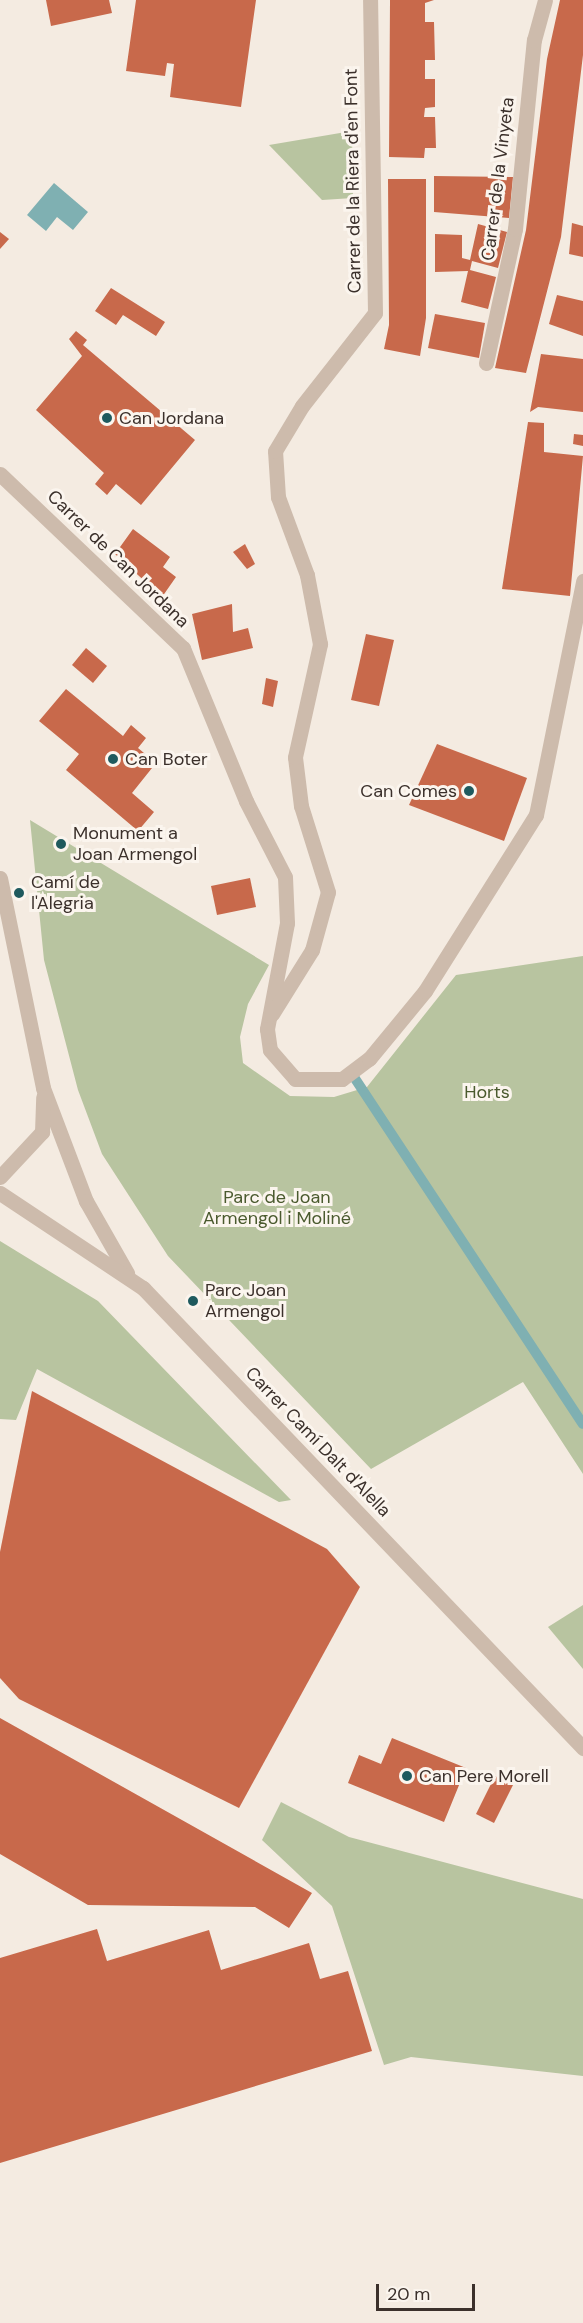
<!DOCTYPE html>
<meta charset="utf-8">
<style>
body{margin:0}
#map{position:relative;width:583px;height:2323px;overflow:hidden;background:#f4ebe1;font-family:"DM Sans",sans-serif}
div>[style]{position:absolute}
[style*='--x']{left:calc(var(--x)*1px);top:calc(var(--y)*1px);width:calc(var(--w)*1px);rotate:calc(var(--a)*1deg)}
.green>*{inset:0;background:#b8c4a0}
.water>*{inset:0;background:#7fb0b2}
.stream>*{height:10px;margin:-5px;padding:0 5px;transform-origin:5px;border-radius:5px;background:#7fb0b2}
.building>*{inset:0;background:#c8694b}
.minor>*{height:15px;margin:-7.5px;padding:0 7.5px;transform-origin:7.5px;border-radius:7.5px;background:#cdbbac}
.dots>*{width:16px;height:16px;translate:-50% -50%;box-sizing:border-box;border:3px solid #fbf5ee;border-radius:50%}
span{translate:-50% -50%;white-space:nowrap;text-align:center;line-height:1.15;-webkit-text-stroke:6px #fbf5ee;paint-order:stroke}
.street-label{font-size:18px;color:#3b302b}
.poi-label{font-size:18px;color:#3b302b}
.left{translate:0 -50%;text-align:left}
.right{translate:-100% -50%;text-align:right}
.park-label{font-size:18px;color:#4a5a2e}
.scale{position:absolute;left:376px;top:2284px;width:99px;height:27px;box-sizing:border-box;border:3px solid #3b302b;border-top:0;padding-left:8px;font-size:18px;line-height:21px;white-space:nowrap;color:#3b302b;-webkit-text-stroke:4px #fbf5ee;paint-order:stroke}
</style>
<div id="map">
<div class="green">
<i style="clip-path:polygon(352px 131px,353px 198px,322px 200px,269px 145px)"></i>
<i style="clip-path:polygon(30px 820px,269px 965px,248px 1004px,240px 1037px,243px 1063px,290px 1096px,334px 1097px,367px 1087px,456px 975px,583px 956px,583px 1474px,523px 1382px,371px 1469px,168px 1256px,102px 1154px,78px 1090px,44px 960px)"></i>
<i style="clip-path:polygon(0 1241px,98px 1301px,291px 1500px,279px 1502px,37px 1369px,16px 1420px,0 1419px)"></i>
<i style="clip-path:polygon(583px 1605px,583px 1669px,548px 1627px)"></i>
<i style="clip-path:polygon(281px 1802px,349px 1837px,583px 1899px,583px 2076px,411px 2057px,384px 2065px,332px 1906px,262px 1840px)"></i>
</div>
<div class="water">
<i style="clip-path:polygon(54px 183px,88px 212px,73px 230px,57px 217px,46px 231px,27px 215px)"></i>
</div>
<div class="stream">
<i style="--x:352;--y:1074;--w:419;--a:56.6"></i>
</div>
<div class="building">
<i style="clip-path:polygon(46px 0,109px 0,112px 13px,51px 26px)"></i>
<i style="clip-path:polygon(136px 0,256px 0,241px 107px,170px 97px,174px 64px,167px 63px,165px 76px,126px 71px)"></i>
<i style="clip-path:polygon(390px 0,434px 0,425px 3px,425px 22px,434px 22px,435px 60px,425px 60px,425px 79px,435px 79px,435px 107px,425px 108px,424px 117px,435px 117px,436px 148px,425px 148px,424px 158px,389px 157px)"></i>
<i style="clip-path:polygon(560px 0,583px 0,583px 55px,561px 237px,526px 373px,495px 368px,526px 230px,547px 59px)"></i>
<i style="clip-path:polygon(434px 176px,513px 177px,509px 218px,434px 212px)"></i>
<i style="clip-path:polygon(388px 179px,426px 179px,426px 318px,420px 356px,384px 349px,389px 325px)"></i>
<i style="clip-path:polygon(572px 223px,583px 226px,583px 257px,569px 254px)"></i>
<i style="clip-path:polygon(478px 224px,507px 232px,498px 268px,472px 261px,470px 270px,496px 277px,488px 309px,461px 302px,468px 271px,435px 272px,435px 234px,462px 235px,462px 258px,470px 260px)"></i>
<i style="clip-path:polygon(0 232px,9px 239px,0 249px)"></i>
<i style="clip-path:polygon(111px 288px,165px 322px,156px 336px,123px 315px,116px 325px,95px 311px)"></i>
<i style="clip-path:polygon(557px 295px,583px 301px,583px 336px,549px 324px)"></i>
<i style="clip-path:polygon(435px 314px,485px 323px,479px 358px,428px 348px)"></i>
<i style="clip-path:polygon(76px 331px,87px 340px,83px 345px,195px 440px,141px 505px,116px 484px,107px 495px,95px 484px,104px 473px,36px 410px,82px 356px,69px 339px)"></i>
<i style="clip-path:polygon(541px 354px,583px 359px,583px 412px,538px 407px,530px 412px)"></i>
<i style="clip-path:polygon(528px 422px,544px 423px,544px 452px,583px 456px,570px 596px,502px 589px)"></i>
<i style="clip-path:polygon(574px 434px,583px 435px,583px 446px,573px 444px)"></i>
<i style="clip-path:polygon(133px 529px,170px 557px,163px 567px,176px 577px,162px 597px,115px 554px)"></i>
<i style="clip-path:polygon(245px 544px,255px 564px,247px 569px,233px 552px)"></i>
<i style="clip-path:polygon(232px 604px,233px 632px,248px 628px,253px 648px,202px 660px,192px 614px)"></i>
<i style="clip-path:polygon(366px 634px,394px 640px,379px 706px,351px 700px)"></i>
<i style="clip-path:polygon(86px 648px,107px 666px,93px 683px,72px 665px)"></i>
<i style="clip-path:polygon(266px 678px,278px 681px,273px 707px,262px 704px)"></i>
<i style="clip-path:polygon(66px 689px,123px 736px,131px 725px,146px 738px,138px 748px,156px 763px,132px 793px,154px 812px,138px 831px,66px 770px,79px 754px,39px 721px)"></i>
<i style="clip-path:polygon(437px 744px,527px 778px,504px 841px,409px 805px)"></i>
<i style="clip-path:polygon(250px 878px,256px 907px,217px 915px,211px 886px)"></i>
<i style="clip-path:polygon(32px 1391px,327px 1549px,360px 1587px,239px 1808px,19px 1699px,0 1678px,0 1552px)"></i>
<i style="clip-path:polygon(0 1718px,312px 1893px,289px 1928px,255px 1907px,88px 1905px,0 1854px)"></i>
<i style="clip-path:polygon(392px 1738px,466px 1768px,444px 1822px,348px 1783px,359px 1755px,381px 1764px)"></i>
<i style="clip-path:polygon(495px 1776px,513px 1785px,494px 1823px,476px 1814px)"></i>
<i style="clip-path:polygon(97px 1929px,107px 1961px,209px 1930px,221px 1970px,309px 1943px,320px 1979px,348px 1971px,372px 2051px,0 2163px,0 1958px)"></i>
</div>
<div class="minor">
<i style="--x:486;--y:363;--w:137;--a:-77.8"></i>
<i style="--x:515;--y:229;--w:190;--a:-84.3"></i>
<i style="--x:534;--y:40;--w:41;--a:-74.6"></i>
<i style="--x:0;--y:474;--w:253;--a:43.6"></i>
<i style="--x:183;--y:648;--w:165;--a:67.6"></i>
<i style="--x:246;--y:801;--w:85;--a:62.8"></i>
<i style="--x:285;--y:877;--w:46;--a:87.5"></i>
<i style="--x:287;--y:923;--w:108;--a:100.7"></i>
<i style="--x:267;--y:1029;--w:21;--a:82"></i>
<i style="--x:270;--y:1050;--w:38;--a:49"></i>
<i style="--x:295;--y:1079;--w:47;--a:0"></i>
<i style="--x:342;--y:1079;--w:34;--a:-37"></i>
<i style="--x:369;--y:1059;--w:88;--a:-50.5"></i>
<i style="--x:425;--y:991;--w:208;--a:-57.8"></i>
<i style="--x:536;--y:815;--w:239;--a:-78.6"></i>
<i style="--x:0;--y:878;--w:214;--a:78.4"></i>
<i style="--x:43;--y:1088;--w:121;--a:69.2"></i>
<i style="--x:86;--y:1201;--w:83;--a:60.3"></i>
<i style="--x:272;--y:1014;--w:75;--a:-58"></i>
<i style="--x:312;--y:950;--w:60;--a:-74.6"></i>
<i style="--x:328;--y:892;--w:90;--a:-107.4"></i>
<i style="--x:301;--y:806;--w:49;--a:-97"></i>
<i style="--x:295;--y:757;--w:116;--a:-77.5"></i>
<i style="--x:320;--y:644;--w:70;--a:-100.7"></i>
<i style="--x:307;--y:575;--w:83;--a:-110.4"></i>
<i style="--x:278;--y:497;--w:46;--a:-93.7"></i>
<i style="--x:275;--y:451;--w:52;--a:-59"></i>
<i style="--x:302;--y:406;--w:118;--a:-51.9"></i>
<i style="--x:375;--y:313;--w:313;--a:-90.9"></i>
<i style="--x:0;--y:1177;--w:62;--a:-47"></i>
<i style="--x:42;--y:1132;--w:35;--a:-88"></i>
<i style="--x:0;--y:1193;--w:172;--a:33.6"></i>
<i style="--x:143;--y:1288;--w:637;--a:46.27"></i>
</div>
<div class="dots">
<i style="left:107px;top:418px;background:#1f5a5e"></i>
<i style="left:113px;top:759px;background:#1f5a5e"></i>
<i style="left:469px;top:791px;background:#1f5a5e"></i>
<i style="left:61px;top:844px;background:#1f5a5e"></i>
<i style="left:19px;top:893px;background:#1f5a5e"></i>
<i style="left:193px;top:1301px;background:#1f5a5e"></i>
<i style="left:407px;top:1776px;background:#1f5a5e"></i>
</div>
<div class="street-label">
<span style="left:498px;top:179px;rotate:-83deg">Carrer de la Vinyeta</span>
<span style="left:353px;top:181px;rotate:-91deg">Carrer de la Riera d'en Font</span>
<span style="left:118px;top:559px;rotate:44deg">Carrer de Can Jordana</span>
<span style="left:318px;top:1442px;rotate:46deg">Carrer Camí Dalt d'Alella</span>
</div>
<div class="poi-label">
<span class="left" style="left:119px;top:418px">Can Jordana</span>
<span class="left" style="left:125px;top:759px">Can Boter</span>
<span class="right" style="left:457px;top:791px">Can Comes</span>
<span class="left" style="left:73px;top:844px">Monument a<br>Joan Armengol</span>
<span class="left" style="left:31px;top:893px">Camí de<br>l'Alegria</span>
<span class="left" style="left:205px;top:1301px">Parc Joan<br>Armengol</span>
<span class="left" style="left:419px;top:1776px">Can Pere Morell</span>
</div>
<div class="park-label">
<span style="left:487px;top:1092px">Horts</span>
<span style="left:277px;top:1208px">Parc de Joan<br>Armengol i Moliné</span>
</div>
<div class="scale">20 m</div>
</div>
